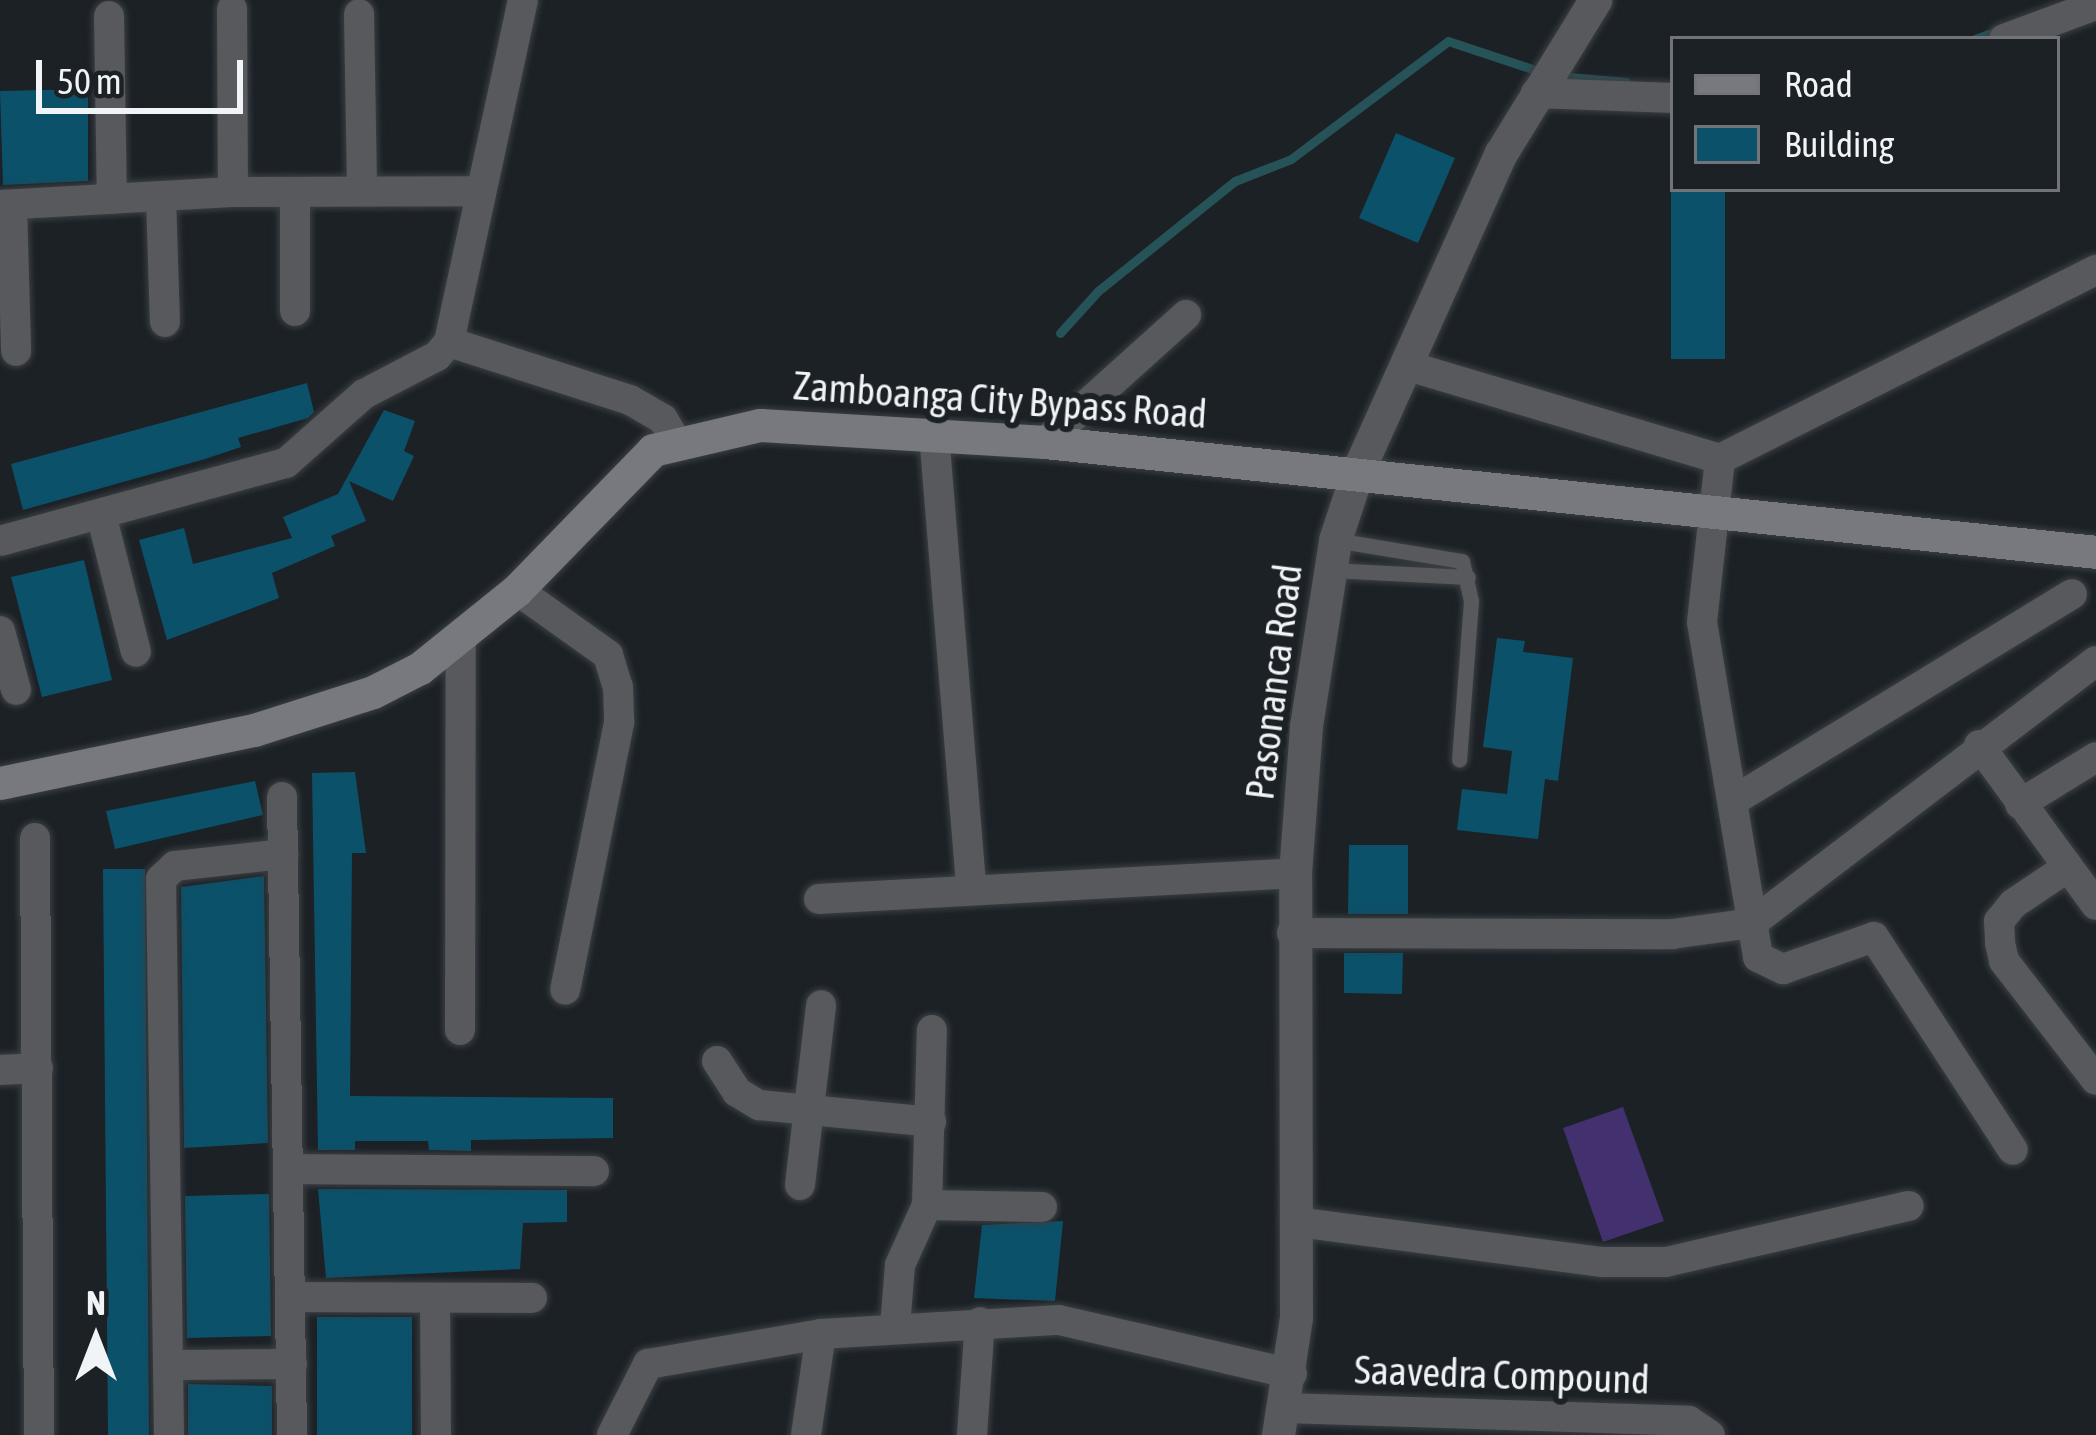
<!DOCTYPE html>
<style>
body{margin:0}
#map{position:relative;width:2096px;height:1435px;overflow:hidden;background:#1c2126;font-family:"Asap Condensed",sans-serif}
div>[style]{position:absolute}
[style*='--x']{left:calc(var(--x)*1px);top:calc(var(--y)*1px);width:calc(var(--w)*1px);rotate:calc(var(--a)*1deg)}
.green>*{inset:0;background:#42316e}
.stream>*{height:9px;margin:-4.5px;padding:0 4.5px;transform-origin:4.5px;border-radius:4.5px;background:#265358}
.building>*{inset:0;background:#0c516a}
.roads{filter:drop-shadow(0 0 3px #3a3f43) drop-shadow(0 0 3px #3a3f43)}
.service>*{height:15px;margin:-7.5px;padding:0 7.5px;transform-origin:7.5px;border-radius:7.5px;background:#58595c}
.minor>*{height:30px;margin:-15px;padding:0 15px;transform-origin:15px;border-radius:15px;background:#58595c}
.tertiary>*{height:33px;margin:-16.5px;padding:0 16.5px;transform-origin:16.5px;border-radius:16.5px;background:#58595c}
.secondary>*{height:33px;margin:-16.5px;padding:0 16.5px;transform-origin:16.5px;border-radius:16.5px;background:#77797e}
span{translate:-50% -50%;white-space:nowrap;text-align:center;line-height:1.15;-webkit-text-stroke:12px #1c2126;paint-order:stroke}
.street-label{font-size:39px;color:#f1f4f7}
.legend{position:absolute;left:1670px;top:36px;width:390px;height:156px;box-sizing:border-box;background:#1c2126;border:3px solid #71757a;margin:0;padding:15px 21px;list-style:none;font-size:36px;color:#f1f4f7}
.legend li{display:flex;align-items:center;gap:24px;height:60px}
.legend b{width:60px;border:3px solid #71757a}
.north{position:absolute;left:36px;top:1279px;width:120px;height:120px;-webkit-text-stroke:9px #1c2126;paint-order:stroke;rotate:0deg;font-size:33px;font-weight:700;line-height:48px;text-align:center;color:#f1f4f7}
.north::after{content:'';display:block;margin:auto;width:42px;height:54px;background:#f1f4f7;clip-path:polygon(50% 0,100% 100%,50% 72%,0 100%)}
.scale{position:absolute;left:36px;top:60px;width:207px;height:54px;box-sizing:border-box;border:6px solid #f1f4f7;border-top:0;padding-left:15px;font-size:36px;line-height:42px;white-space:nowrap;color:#f1f4f7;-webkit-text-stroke:9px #1c2126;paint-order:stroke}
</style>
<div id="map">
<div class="green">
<i style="clip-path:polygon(1623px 1107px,1664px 1221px,1603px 1242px,1563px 1128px)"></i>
</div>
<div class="stream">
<i style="--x:1975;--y:39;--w:27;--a:-20"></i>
<i style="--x:1568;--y:77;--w:58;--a:4.9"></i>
<i style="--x:1060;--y:333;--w:57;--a:-47.9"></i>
<i style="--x:1098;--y:291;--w:176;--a:-38.8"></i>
<i style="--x:1235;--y:181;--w:60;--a:-21.4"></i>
<i style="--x:1291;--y:159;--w:196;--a:-36.9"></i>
<i style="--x:1448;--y:41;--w:92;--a:18.4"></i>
</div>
<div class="building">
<i style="clip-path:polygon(88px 89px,88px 181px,3px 185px,0 91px)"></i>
<i style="clip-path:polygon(1396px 133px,1455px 158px,1418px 243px,1359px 218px)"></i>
<i style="clip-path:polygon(1671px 189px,1725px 189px,1725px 359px,1671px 359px)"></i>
<i style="clip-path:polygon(307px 383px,314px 412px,308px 418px,238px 438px,241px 447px,205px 459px,23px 510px,11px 464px)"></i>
<i style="clip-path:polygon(384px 410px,415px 421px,404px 451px,414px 456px,393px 501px,349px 481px,366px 521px,331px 536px,335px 546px,272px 573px,279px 598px,167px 640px,139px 540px,184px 528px,193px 564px,292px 538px,283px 517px,338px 494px)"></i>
<i style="clip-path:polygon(84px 560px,112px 680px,42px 697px,11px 577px)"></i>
<i style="clip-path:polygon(1497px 638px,1525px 641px,1523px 652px,1573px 658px,1558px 781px,1545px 779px,1538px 839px,1457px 830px,1462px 789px,1507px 794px,1512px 751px,1483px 747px)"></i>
<i style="clip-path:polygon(355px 772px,366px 853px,352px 853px,350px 1096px,613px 1098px,613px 1138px,471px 1140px,471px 1151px,429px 1150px,428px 1141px,355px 1141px,355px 1150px,318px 1150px,312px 773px)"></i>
<i style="clip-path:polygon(255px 781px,263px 815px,115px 849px,106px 811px)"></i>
<i style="clip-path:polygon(1349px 845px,1408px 845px,1408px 914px,1348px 914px)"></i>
<i style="clip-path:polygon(103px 869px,145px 869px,149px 1435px,108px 1435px)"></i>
<i style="clip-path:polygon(264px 876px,268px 1143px,184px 1148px,181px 887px)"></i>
<i style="clip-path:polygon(1344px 953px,1403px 953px,1402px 994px,1344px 993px)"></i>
<i style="clip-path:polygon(318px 1189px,567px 1190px,567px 1222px,523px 1223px,520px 1269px,326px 1278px)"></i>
<i style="clip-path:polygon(269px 1194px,271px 1336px,187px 1338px,185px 1196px)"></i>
<i style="clip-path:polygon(1063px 1221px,1055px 1301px,974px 1298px,982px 1225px)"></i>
<i style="clip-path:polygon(317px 1317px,412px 1317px,412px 1435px,317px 1435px)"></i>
<i style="clip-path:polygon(188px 1384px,272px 1386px,272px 1435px,188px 1435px)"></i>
</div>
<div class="roads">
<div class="service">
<i style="--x:1335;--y:540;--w:129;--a:9.4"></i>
<i style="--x:1462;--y:561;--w:41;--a:77.3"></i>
<i style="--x:1471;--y:601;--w:159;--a:94.3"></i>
<i style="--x:1330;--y:570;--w:138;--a:2.9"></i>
</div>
<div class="minor">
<i style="--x:232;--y:9;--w:183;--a:89.7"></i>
<i style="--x:359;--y:14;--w:177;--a:89"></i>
<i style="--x:109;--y:16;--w:183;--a:89.1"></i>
<i style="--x:2004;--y:39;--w:98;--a:-20.3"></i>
<i style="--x:1536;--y:93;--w:137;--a:2.1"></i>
<i style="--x:295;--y:194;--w:117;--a:90"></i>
<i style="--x:161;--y:197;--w:125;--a:88.2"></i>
<i style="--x:0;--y:205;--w:233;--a:-3.2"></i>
<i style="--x:233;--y:192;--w:243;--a:-0.2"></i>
<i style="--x:12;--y:205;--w:146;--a:88.4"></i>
<i style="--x:449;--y:342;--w:190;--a:17.8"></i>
<i style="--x:630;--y:400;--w:38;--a:30"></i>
<i style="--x:663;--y:419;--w:24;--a:60"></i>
<i style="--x:1408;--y:366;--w:326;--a:16.6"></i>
<i style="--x:1720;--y:459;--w:421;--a:-26.7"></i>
<i style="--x:934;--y:434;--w:452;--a:85.3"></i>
<i style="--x:1045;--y:442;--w:190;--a:-42"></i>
<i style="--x:1720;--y:459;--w:164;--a:96.3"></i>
<i style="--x:1702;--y:622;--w:340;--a:80.5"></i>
<i style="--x:1758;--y:957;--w:28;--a:26"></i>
<i style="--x:1783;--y:969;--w:96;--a:-19.4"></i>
<i style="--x:1874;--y:937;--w:254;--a:56.9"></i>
<i style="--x:101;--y:514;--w:142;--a:75.8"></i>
<i style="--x:0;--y:541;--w:296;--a:-15.3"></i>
<i style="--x:286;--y:463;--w:104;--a:-41.5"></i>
<i style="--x:364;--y:394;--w:82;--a:-27.5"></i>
<i style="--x:437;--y:356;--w:18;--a:-49"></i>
<i style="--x:449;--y:342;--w:350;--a:-77.8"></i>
<i style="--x:517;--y:590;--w:112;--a:35.5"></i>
<i style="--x:608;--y:655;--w:34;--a:73"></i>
<i style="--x:618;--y:687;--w:36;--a:88"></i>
<i style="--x:619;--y:723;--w:272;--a:101.4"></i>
<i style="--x:0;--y:631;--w:61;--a:74.8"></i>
<i style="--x:1979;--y:745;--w:198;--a:53.8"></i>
<i style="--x:282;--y:797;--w:638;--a:89.1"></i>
<i style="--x:1733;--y:801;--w:397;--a:-31.4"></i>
<i style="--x:2020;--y:804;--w:89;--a:-31.7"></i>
<i style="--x:35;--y:838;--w:597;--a:89.62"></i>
<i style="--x:2068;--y:867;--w:66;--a:146.1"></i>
<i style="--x:2013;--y:904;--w:22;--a:129"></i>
<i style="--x:1999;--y:921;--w:22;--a:87"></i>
<i style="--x:2000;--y:943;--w:18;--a:77"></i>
<i style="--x:2004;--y:961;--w:150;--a:52.3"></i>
<i style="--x:819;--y:899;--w:477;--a:-3.1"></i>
<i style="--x:1292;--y:933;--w:380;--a:0.2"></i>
<i style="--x:1672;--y:934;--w:81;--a:-7.8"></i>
<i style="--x:1752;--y:923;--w:432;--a:-37.3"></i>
<i style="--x:460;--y:1030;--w:392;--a:-89.9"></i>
<i style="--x:717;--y:1061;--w:37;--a:57"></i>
<i style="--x:737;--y:1092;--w:26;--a:31"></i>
<i style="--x:759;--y:1105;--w:173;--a:5.6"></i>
<i style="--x:0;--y:1070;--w:38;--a:-3"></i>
<i style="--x:293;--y:1169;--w:301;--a:0.4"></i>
<i style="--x:800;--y:1185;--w:181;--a:-83.3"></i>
<i style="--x:927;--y:1205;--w:115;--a:1"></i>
<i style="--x:1297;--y:1222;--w:308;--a:7.5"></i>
<i style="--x:1602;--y:1262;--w:64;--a:0"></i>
<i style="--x:1666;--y:1262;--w:249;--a:-13"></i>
<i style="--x:293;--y:1297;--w:239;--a:0.2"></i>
<i style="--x:435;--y:1298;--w:137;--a:89.6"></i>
<i style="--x:895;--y:1327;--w:62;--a:-85.4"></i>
<i style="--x:900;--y:1265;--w:66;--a:-65.8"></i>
<i style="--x:927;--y:1205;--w:175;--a:-88.4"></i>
<i style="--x:168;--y:1365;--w:124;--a:-0.5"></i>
<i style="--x:1285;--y:1408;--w:404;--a:1.8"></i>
<i style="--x:1689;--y:1421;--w:25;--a:34"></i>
<i style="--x:169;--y:1435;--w:556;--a:-90.82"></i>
<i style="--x:161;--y:879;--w:19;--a:-43"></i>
<i style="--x:175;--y:866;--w:109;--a:-6.3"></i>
<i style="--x:612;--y:1435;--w:80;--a:-63.1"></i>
<i style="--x:648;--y:1364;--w:176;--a:-9.8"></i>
<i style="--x:821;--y:1334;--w:238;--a:-3.4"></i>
<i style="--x:1059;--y:1320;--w:239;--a:13"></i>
<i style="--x:806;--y:1435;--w:102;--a:-81.6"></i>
<i style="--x:972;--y:1435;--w:113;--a:-86"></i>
</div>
<div class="tertiary">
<i style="--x:1278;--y:1435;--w:118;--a:-81.3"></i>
<i style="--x:1296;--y:1318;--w:445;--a:-90.1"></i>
<i style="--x:1295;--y:873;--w:147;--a:-85.7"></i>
<i style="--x:1306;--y:726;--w:188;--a:-81.1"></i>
<i style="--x:1335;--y:540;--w:71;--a:-71.8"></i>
<i style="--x:1357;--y:473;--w:351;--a:-65.8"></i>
<i style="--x:1501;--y:153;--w:180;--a:-58.4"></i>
</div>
<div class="secondary">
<i style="--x:0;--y:783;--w:259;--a:-11.8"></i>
<i style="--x:254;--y:730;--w:125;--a:-17.7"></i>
<i style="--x:373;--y:692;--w:53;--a:-27.1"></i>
<i style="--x:420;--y:668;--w:124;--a:-38.8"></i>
<i style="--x:517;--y:590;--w:195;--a:-45.8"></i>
<i style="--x:653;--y:450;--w:110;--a:-13.2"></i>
<i style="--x:760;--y:425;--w:286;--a:3.4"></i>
<i style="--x:1045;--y:442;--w:1057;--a:5.97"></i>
</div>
</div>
<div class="street-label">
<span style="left:1000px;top:400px;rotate:4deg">Zamboanga City Bypass Road</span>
<span style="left:1274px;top:682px;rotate:-83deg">Pasonanca Road</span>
<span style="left:1502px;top:1375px;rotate:2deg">Saavedra Compound</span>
</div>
<ul class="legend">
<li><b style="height:15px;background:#77797e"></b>Road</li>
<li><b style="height:33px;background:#0c516a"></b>Building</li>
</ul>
<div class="north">N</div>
<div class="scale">50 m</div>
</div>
